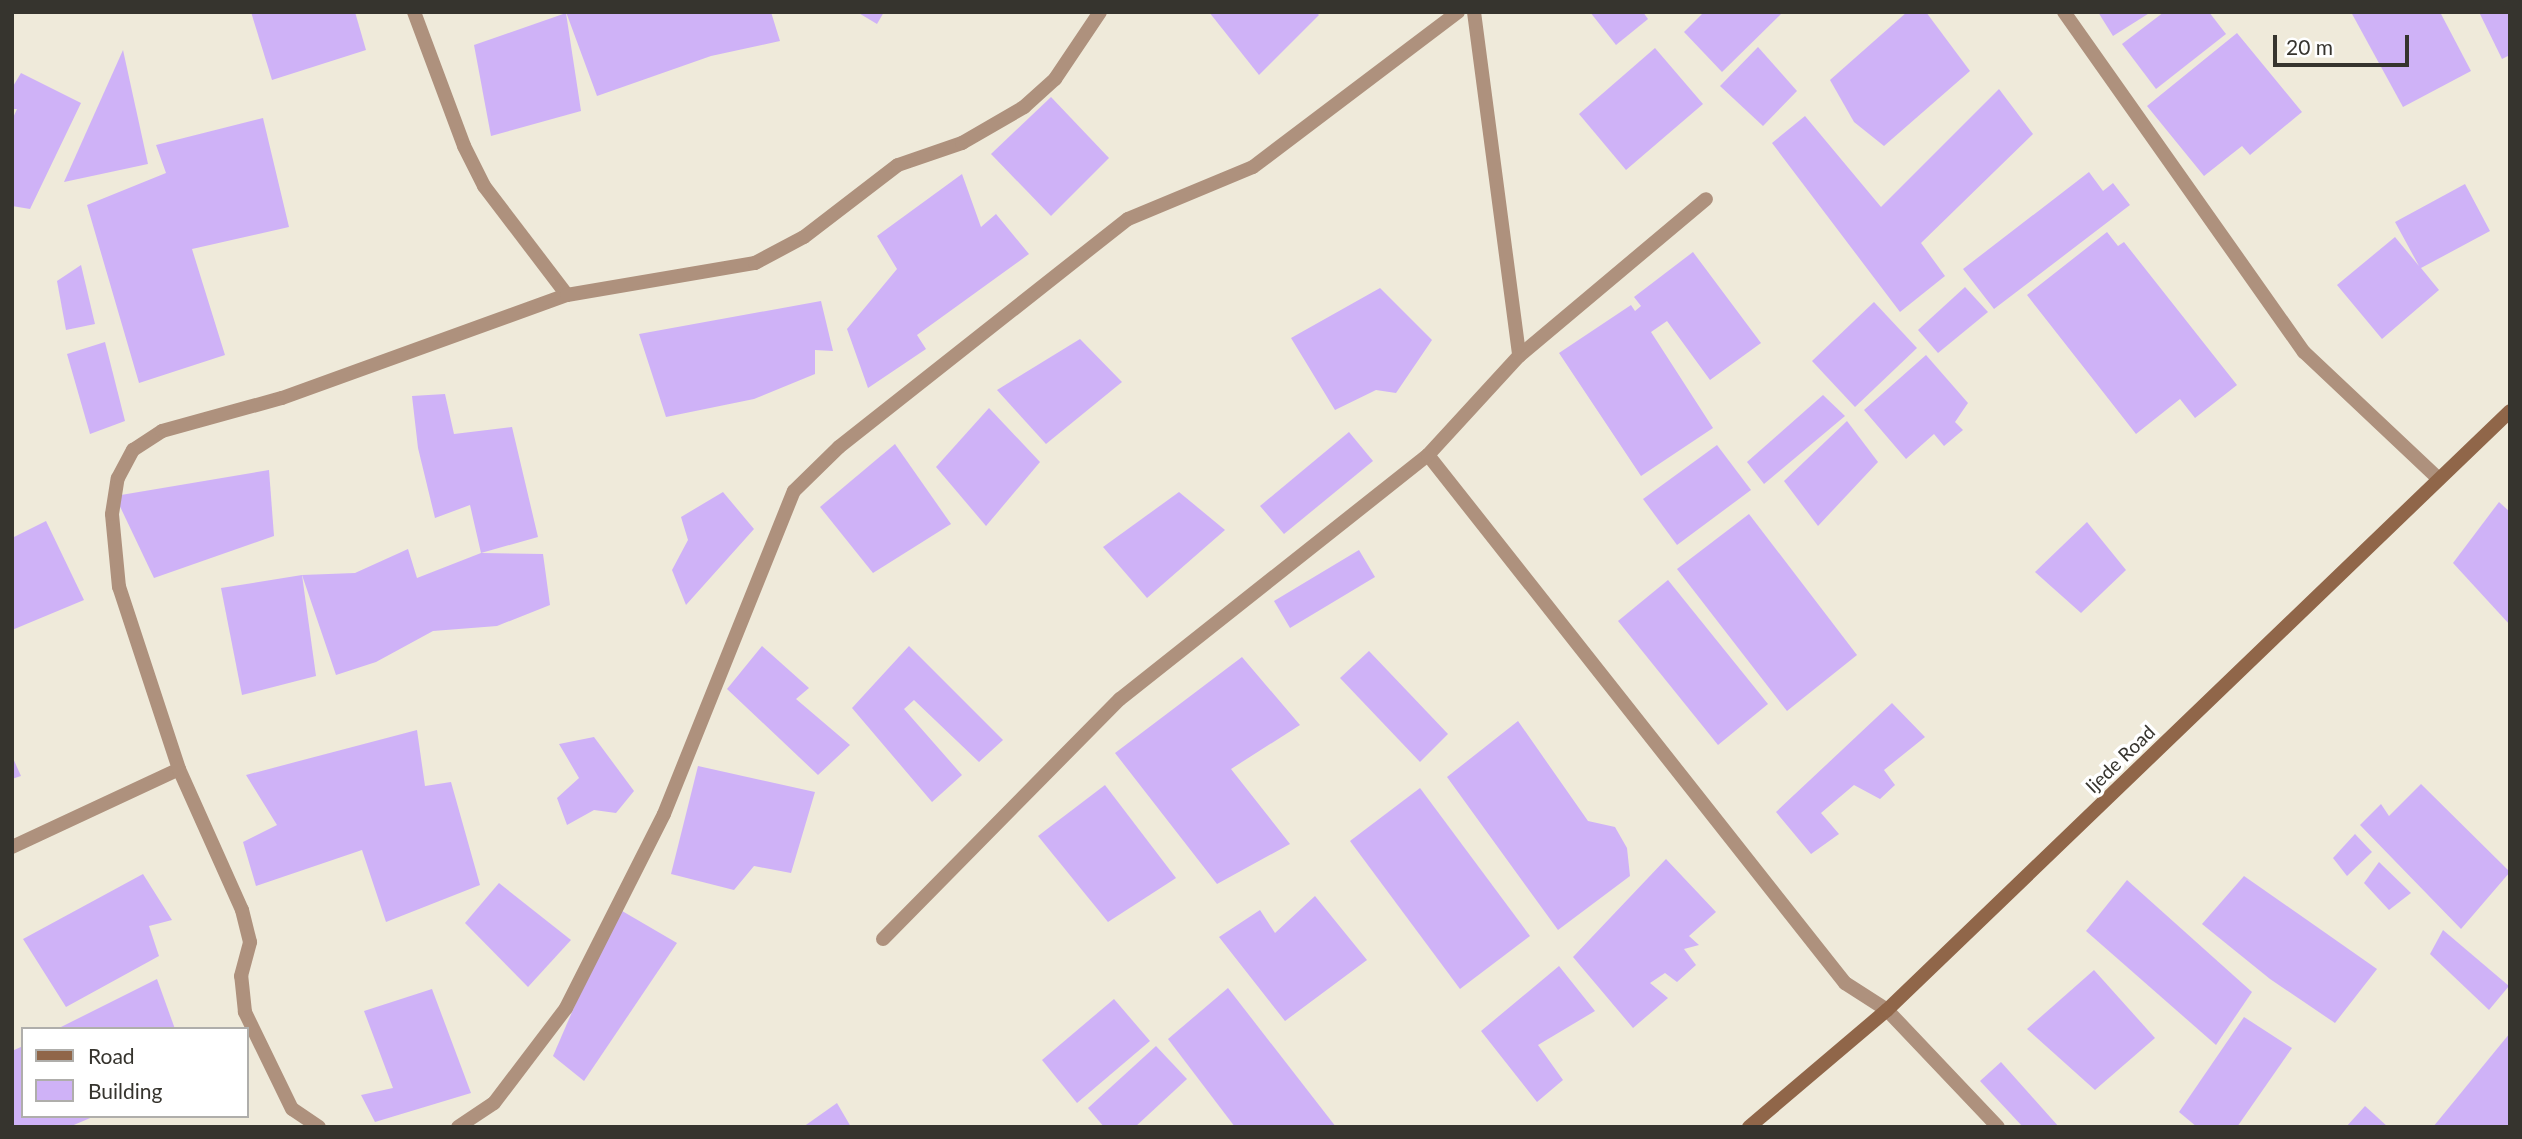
<!DOCTYPE html>
<style>
body{margin:0}
#map{position:relative;width:2522px;height:1139px;overflow:hidden;background:#efeada;font-family:Lato,sans-serif}
div>[style]{position:absolute}
[style*='--x']{left:calc(var(--x)*1px);top:calc(var(--y)*1px);width:calc(var(--w)*1px);rotate:calc(var(--a)*1deg)}
.building>*{inset:0;background:#cfb2f7}
.minor>*{height:14px;margin:-7px;padding:0 7px;transform-origin:7px;border-radius:7px;background:#ae917d}
.secondary>*{height:14px;margin:-7px;padding:0 7px;transform-origin:7px;border-radius:7px;background:#906649}
span{translate:-50% -50%;white-space:nowrap;text-align:center;line-height:1.15;-webkit-text-stroke:7px #fff;paint-order:stroke}
.street-label{font-size:19px;color:#36342e}
.frame{position:absolute;inset:0;border:14px solid #36342e;pointer-events:none}
.legend{position:absolute;left:21px;top:1027px;width:228px;height:91px;box-sizing:border-box;background:#fff;border:2px solid #afaeab;margin:0;padding:9px 12px;list-style:none;font-size:21px;color:#36342e}
.legend li{display:flex;align-items:center;gap:14px;height:35px}
.legend b{width:35px;border:2px solid #afaeab}
.scale{position:absolute;left:2273px;top:35px;width:136px;height:32px;box-sizing:border-box;border:4px solid #36342e;border-top:0;padding-left:9px;font-size:21px;line-height:24px;white-space:nowrap;color:#36342e;-webkit-text-stroke:5px #fff;paint-order:stroke}
</style>
<div id="map">
<div class="building">
<i style="clip-path:polygon(251px 12px,355px 12px,366px 50px,272px 80px)"></i>
<i style="clip-path:polygon(566px 12px,771px 12px,780px 41px,711px 56px,597px 96px)"></i>
<i style="clip-path:polygon(857px 12px,884px 12px,877px 24px)"></i>
<i style="clip-path:polygon(1209px 12px,1316px 12px,1319px 15px,1259px 75px)"></i>
<i style="clip-path:polygon(1590px 12px,1643px 12px,1648px 19px,1616px 45px)"></i>
<i style="clip-path:polygon(1704px 12px,1783px 12px,1722px 72px,1684px 32px)"></i>
<i style="clip-path:polygon(1907px 12px,1926px 12px,1970px 71px,1884px 146px,1854px 122px,1830px 80px)"></i>
<i style="clip-path:polygon(2098px 12px,2151px 12px,2113px 36px)"></i>
<i style="clip-path:polygon(2164px 12px,2209px 12px,2226px 34px,2156px 89px,2122px 44px)"></i>
<i style="clip-path:polygon(2351px 12px,2440px 12px,2471px 71px,2403px 107px)"></i>
<i style="clip-path:polygon(2479px 12px,2510px 12px,2510px 55px,2502px 59px)"></i>
<i style="clip-path:polygon(566px 13px,581px 111px,491px 136px,474px 45px)"></i>
<i style="clip-path:polygon(2237px 33px,2302px 112px,2250px 155px,2242px 146px,2204px 176px,2147px 106px)"></i>
<i style="clip-path:polygon(1758px 47px,1797px 91px,1763px 126px,1720px 86px)"></i>
<i style="clip-path:polygon(1655px 48px,1703px 104px,1626px 170px,1579px 114px)"></i>
<i style="clip-path:polygon(123px 50px,148px 164px,64px 182px)"></i>
<i style="clip-path:polygon(21px 73px,81px 103px,30px 209px,12px 206px,12px 120px,17px 109px,12px 109px,12px 88px)"></i>
<i style="clip-path:polygon(1999px 89px,2033px 134px,1921px 243px,1945px 276px,1900px 312px,1772px 143px,1805px 116px,1881px 207px)"></i>
<i style="clip-path:polygon(1051px 97px,1109px 158px,1051px 216px,991px 154px)"></i>
<i style="clip-path:polygon(263px 118px,289px 227px,192px 249px,225px 355px,139px 383px,87px 205px,166px 173px,156px 145px)"></i>
<i style="clip-path:polygon(2089px 172px,2103px 191px,2113px 183px,2130px 205px,1994px 309px,1963px 269px)"></i>
<i style="clip-path:polygon(962px 174px,981px 227px,996px 214px,1029px 254px,917px 335px,926px 349px,868px 388px,847px 329px,897px 269px,877px 236px)"></i>
<i style="clip-path:polygon(2465px 184px,2490px 231px,2421px 268px,2439px 290px,2382px 339px,2337px 285px,2395px 237px,2419px 266px,2395px 222px)"></i>
<i style="clip-path:polygon(2107px 232px,2118px 246px,2124px 242px,2237px 385px,2195px 418px,2180px 399px,2136px 434px,2027px 295px)"></i>
<i style="clip-path:polygon(1693px 252px,1761px 343px,1710px 380px,1667px 321px,1651px 332px,1713px 428px,1641px 476px,1559px 353px,1631px 305px,1635px 311px,1641px 306px,1634px 297px)"></i>
<i style="clip-path:polygon(81px 265px,95px 324px,66px 330px,57px 281px)"></i>
<i style="clip-path:polygon(1965px 287px,1988px 312px,1938px 353px,1918px 330px)"></i>
<i style="clip-path:polygon(1380px 288px,1432px 340px,1396px 393px,1376px 390px,1335px 410px,1291px 338px)"></i>
<i style="clip-path:polygon(821px 301px,833px 351px,815px 350px,815px 374px,754px 399px,666px 417px,639px 334px)"></i>
<i style="clip-path:polygon(1874px 302px,1917px 348px,1855px 407px,1812px 361px)"></i>
<i style="clip-path:polygon(1080px 339px,1122px 382px,1046px 444px,997px 390px)"></i>
<i style="clip-path:polygon(105px 342px,125px 421px,90px 434px,67px 354px)"></i>
<i style="clip-path:polygon(1926px 355px,1968px 403px,1955px 422px,1963px 430px,1944px 446px,1934px 434px,1906px 459px,1864px 410px)"></i>
<i style="clip-path:polygon(445px 394px,454px 434px,512px 427px,538px 537px,481px 553px,543px 554px,550px 605px,497px 626px,433px 631px,376px 662px,336px 675px,302px 575px,355px 573px,408px 549px,417px 578px,481px 553px,470px 505px,435px 518px,418px 448px,412px 396px)"></i>
<i style="clip-path:polygon(1823px 395px,1845px 416px,1764px 484px,1747px 462px)"></i>
<i style="clip-path:polygon(989px 408px,1040px 462px,986px 526px,936px 467px)"></i>
<i style="clip-path:polygon(1847px 421px,1878px 462px,1818px 526px,1784px 481px)"></i>
<i style="clip-path:polygon(1349px 432px,1373px 461px,1284px 534px,1260px 506px)"></i>
<i style="clip-path:polygon(895px 444px,951px 524px,873px 573px,820px 507px)"></i>
<i style="clip-path:polygon(1717px 445px,1751px 490px,1677px 545px,1643px 499px)"></i>
<i style="clip-path:polygon(269px 470px,274px 536px,154px 578px,115px 496px)"></i>
<i style="clip-path:polygon(723px 492px,754px 529px,686px 605px,672px 570px,688px 540px,681px 517px)"></i>
<i style="clip-path:polygon(1179px 492px,1225px 530px,1147px 598px,1103px 547px)"></i>
<i style="clip-path:polygon(2499px 502px,2510px 512px,2510px 625px,2453px 563px)"></i>
<i style="clip-path:polygon(1749px 514px,1857px 655px,1787px 711px,1677px 569px)"></i>
<i style="clip-path:polygon(46px 521px,84px 600px,12px 630px,12px 538px)"></i>
<i style="clip-path:polygon(2087px 522px,2126px 570px,2081px 613px,2035px 572px)"></i>
<i style="clip-path:polygon(1359px 550px,1375px 577px,1290px 628px,1274px 601px)"></i>
<i style="clip-path:polygon(302px 575px,316px 676px,242px 695px,221px 588px)"></i>
<i style="clip-path:polygon(1668px 580px,1768px 704px,1718px 745px,1618px 621px)"></i>
<i style="clip-path:polygon(762px 646px,809px 688px,796px 699px,850px 745px,818px 775px,727px 689px)"></i>
<i style="clip-path:polygon(909px 646px,1003px 740px,979px 762px,914px 700px,904px 709px,962px 775px,932px 802px,852px 708px)"></i>
<i style="clip-path:polygon(1369px 651px,1448px 734px,1420px 762px,1340px 678px)"></i>
<i style="clip-path:polygon(1242px 657px,1300px 725px,1231px 769px,1290px 844px,1217px 884px,1115px 753px)"></i>
<i style="clip-path:polygon(1892px 703px,1925px 737px,1884px 770px,1895px 785px,1880px 799px,1854px 785px,1821px 813px,1839px 834px,1811px 854px,1776px 812px)"></i>
<i style="clip-path:polygon(1518px 721px,1588px 821px,1615px 827px,1627px 848px,1630px 876px,1558px 930px,1447px 777px)"></i>
<i style="clip-path:polygon(417px 730px,425px 786px,451px 782px,480px 885px,386px 922px,362px 850px,256px 886px,243px 842px,277px 825px,246px 775px)"></i>
<i style="clip-path:polygon(594px 737px,634px 791px,616px 813px,594px 810px,567px 825px,557px 798px,579px 778px,559px 744px)"></i>
<i style="clip-path:polygon(12px 756px,21px 776px,12px 779px)"></i>
<i style="clip-path:polygon(698px 766px,815px 792px,791px 873px,754px 866px,734px 890px,671px 874px)"></i>
<i style="clip-path:polygon(2421px 784px,2510px 872px,2461px 929px,2360px 825px,2381px 804px,2389px 816px)"></i>
<i style="clip-path:polygon(1105px 785px,1176px 878px,1108px 922px,1038px 836px)"></i>
<i style="clip-path:polygon(1420px 788px,1530px 936px,1460px 989px,1350px 841px)"></i>
<i style="clip-path:polygon(2355px 834px,2372px 852px,2347px 876px,2333px 858px)"></i>
<i style="clip-path:polygon(1666px 859px,1716px 912px,1689px 936px,1699px 945px,1684px 949px,1696px 965px,1677px 982px,1665px 973px,1650px 983px,1668px 998px,1633px 1028px,1573px 957px)"></i>
<i style="clip-path:polygon(2379px 862px,2411px 893px,2389px 910px,2364px 883px)"></i>
<i style="clip-path:polygon(143px 874px,172px 920px,149px 926px,159px 956px,66px 1007px,23px 939px)"></i>
<i style="clip-path:polygon(2244px 876px,2377px 969px,2335px 1023px,2270px 979px,2202px 924px)"></i>
<i style="clip-path:polygon(2127px 880px,2252px 992px,2216px 1045px,2086px 931px)"></i>
<i style="clip-path:polygon(499px 883px,571px 940px,528px 987px,465px 923px)"></i>
<i style="clip-path:polygon(1315px 896px,1367px 960px,1285px 1021px,1219px 937px,1260px 910px,1275px 933px)"></i>
<i style="clip-path:polygon(617px 908px,677px 943px,584px 1081px,553px 1056px)"></i>
<i style="clip-path:polygon(2443px 930px,2509px 986px,2489px 1010px,2430px 954px)"></i>
<i style="clip-path:polygon(1559px 966px,1595px 1011px,1538px 1045px,1563px 1080px,1537px 1102px,1481px 1031px)"></i>
<i style="clip-path:polygon(2094px 970px,2155px 1038px,2095px 1090px,2027px 1029px)"></i>
<i style="clip-path:polygon(157px 979px,175px 1029px,57px 1029px)"></i>
<i style="clip-path:polygon(1228px 988px,1336px 1127px,1235px 1127px,1168px 1039px)"></i>
<i style="clip-path:polygon(432px 989px,471px 1093px,375px 1122px,361px 1095px,393px 1088px,364px 1011px)"></i>
<i style="clip-path:polygon(1114px 999px,1150px 1041px,1077px 1103px,1042px 1060px)"></i>
<i style="clip-path:polygon(2244px 1017px,2292px 1048px,2237px 1127px,2197px 1127px,2179px 1112px)"></i>
<i style="clip-path:polygon(2510px 1033px,2510px 1127px,2433px 1127px)"></i>
<i style="clip-path:polygon(23px 1046px,23px 1116px,95px 1116px,69px 1127px,12px 1127px,12px 1051px)"></i>
<i style="clip-path:polygon(1156px 1046px,1187px 1079px,1135px 1127px,1104px 1127px,1088px 1108px)"></i>
<i style="clip-path:polygon(2001px 1062px,2059px 1127px,2023px 1127px,1980px 1081px)"></i>
<i style="clip-path:polygon(837px 1103px,851px 1127px,803px 1127px)"></i>
<i style="clip-path:polygon(2365px 1106px,2388px 1127px,2346px 1127px)"></i>
</div>
<div class="minor">
<i style="--x:414;--y:12;--w:143;--a:69.5"></i>
<i style="--x:464;--y:146;--w:45;--a:63.4"></i>
<i style="--x:484;--y:186;--w:137;--a:52.7"></i>
<i style="--x:1474;--y:12;--w:347;--a:82.5"></i>
<i style="--x:2064;--y:12;--w:416;--a:54.8"></i>
<i style="--x:2304;--y:352;--w:185;--a:43.3"></i>
<i style="--x:1428;--y:455;--w:673;--a:51.7"></i>
<i style="--x:1845;--y:983;--w:50;--a:32.7"></i>
<i style="--x:1887;--y:1010;--w:161;--a:46.5"></i>
<i style="--x:12;--y:847;--w:184;--a:-25"></i>
<i style="--x:883;--y:939;--w:337;--a:-45.4"></i>
<i style="--x:1120;--y:699;--w:393;--a:-38.4"></i>
<i style="--x:1428;--y:455;--w:134;--a:-47.4"></i>
<i style="--x:1519;--y:356;--w:244;--a:-40"></i>
<i style="--x:319;--y:1127;--w:32;--a:-146"></i>
<i style="--x:292;--y:1109;--w:108;--a:-115.9"></i>
<i style="--x:245;--y:1012;--w:36;--a:-96"></i>
<i style="--x:241;--y:976;--w:35;--a:-75"></i>
<i style="--x:250;--y:942;--w:33;--a:-104"></i>
<i style="--x:242;--y:910;--w:154;--a:-114.1"></i>
<i style="--x:179;--y:769;--w:192;--a:-108.2"></i>
<i style="--x:119;--y:587;--w:73;--a:-95.5"></i>
<i style="--x:112;--y:514;--w:36;--a:-81"></i>
<i style="--x:118;--y:478;--w:32;--a:-62"></i>
<i style="--x:133;--y:450;--w:35;--a:-33"></i>
<i style="--x:162;--y:431;--w:124;--a:-15.4"></i>
<i style="--x:282;--y:398;--w:303;--a:-19.9"></i>
<i style="--x:567;--y:295;--w:191;--a:-9.7"></i>
<i style="--x:755;--y:263;--w:55;--a:-28"></i>
<i style="--x:804;--y:237;--w:118;--a:-37.5"></i>
<i style="--x:898;--y:165;--w:68;--a:-19"></i>
<i style="--x:962;--y:143;--w:72;--a:-30.1"></i>
<i style="--x:1024;--y:107;--w:42;--a:-42.1"></i>
<i style="--x:1055;--y:79;--w:81;--a:-56.1"></i>
<i style="--x:458;--y:1127;--w:43;--a:-33.7"></i>
<i style="--x:494;--y:1103;--w:119;--a:-52.8"></i>
<i style="--x:566;--y:1008;--w:217;--a:-63.2"></i>
<i style="--x:664;--y:814;--w:348;--a:-68.1"></i>
<i style="--x:794;--y:491;--w:63;--a:-44.4"></i>
<i style="--x:839;--y:447;--w:368;--a:-38.3"></i>
<i style="--x:1128;--y:219;--w:135;--a:-22.6"></i>
<i style="--x:1253;--y:167;--w:257;--a:-37.1"></i>
</div>
<div class="secondary">
<i style="--x:1749;--y:1127;--w:181;--a:-40.3"></i>
<i style="--x:1887;--y:1010;--w:864;--a:-43.87"></i>
</div>
<div class="street-label">
<span style="left:2120px;top:759px;rotate:-44deg">Ijede Road</span>
</div>
<div class="frame"></div>
<ul class="legend">
<li><b style="height:9px;background:#906649"></b>Road</li>
<li><b style="height:19px;background:#cfb2f7"></b>Building</li>
</ul>
<div class="scale">20 m</div>
</div>
